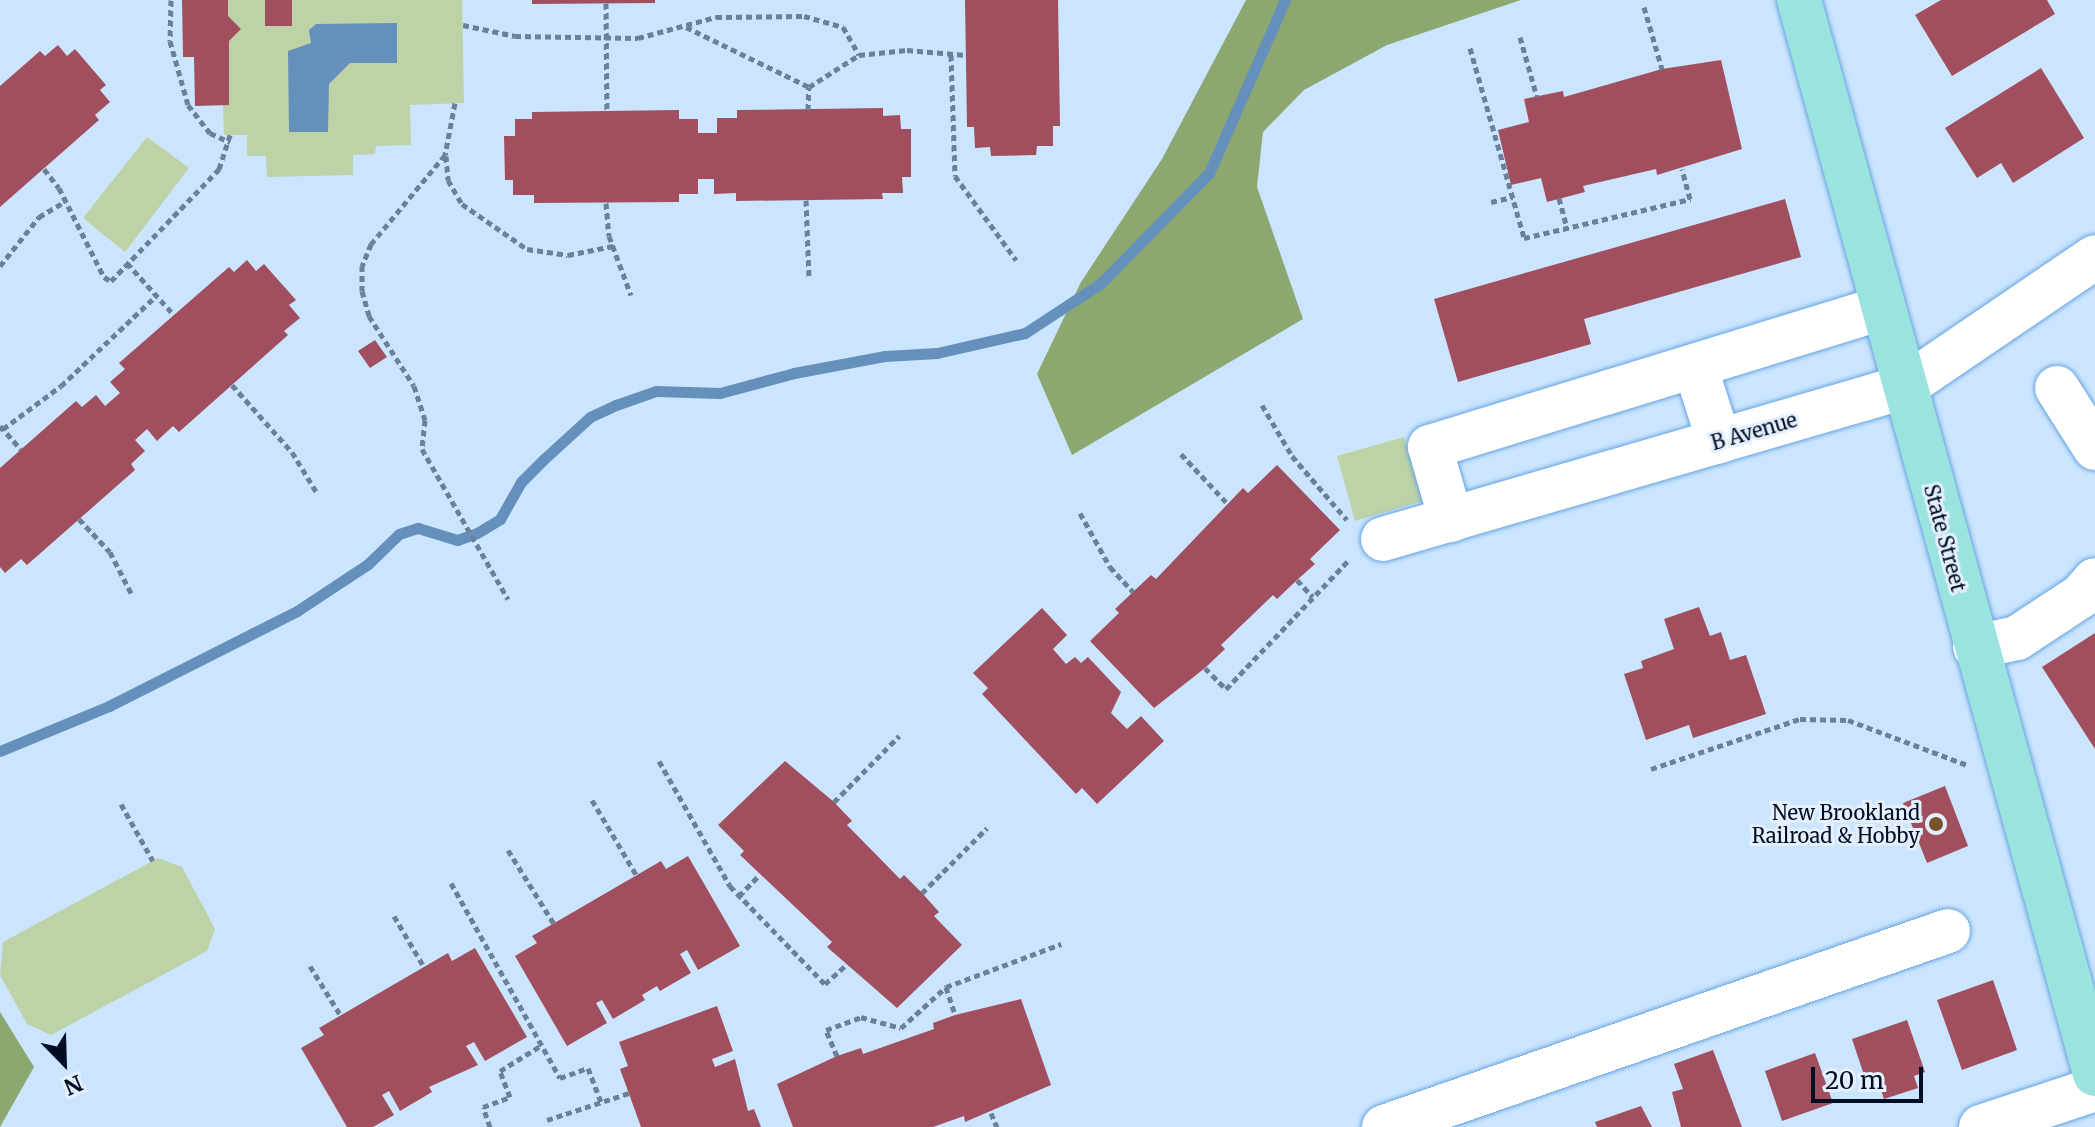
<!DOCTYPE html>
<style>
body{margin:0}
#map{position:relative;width:2095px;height:1127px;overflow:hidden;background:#cce5fe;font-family:Merriweather,serif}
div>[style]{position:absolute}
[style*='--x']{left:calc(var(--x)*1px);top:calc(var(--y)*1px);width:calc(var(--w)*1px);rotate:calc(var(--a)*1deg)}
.green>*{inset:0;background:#bdd2a7}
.forest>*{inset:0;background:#8da771}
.water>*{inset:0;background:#6490bb}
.stream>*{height:11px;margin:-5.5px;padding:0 5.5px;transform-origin:5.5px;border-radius:5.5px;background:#6490bb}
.building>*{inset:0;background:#a14f5f}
.path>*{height:5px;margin-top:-2.5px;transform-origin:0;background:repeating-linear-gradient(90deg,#6c8097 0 6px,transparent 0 10px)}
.roads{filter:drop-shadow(0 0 2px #66a4e0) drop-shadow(0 0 2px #66a4e0)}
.minor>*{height:44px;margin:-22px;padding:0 22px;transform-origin:22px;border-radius:22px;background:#fff}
.major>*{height:44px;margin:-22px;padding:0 22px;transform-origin:22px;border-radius:22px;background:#9ae3de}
.dots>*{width:22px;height:22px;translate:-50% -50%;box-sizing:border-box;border:4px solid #e4f0fd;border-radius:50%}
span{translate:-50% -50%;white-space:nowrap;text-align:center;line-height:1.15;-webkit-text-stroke:6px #e4f0fd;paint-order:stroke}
.street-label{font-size:20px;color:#000d23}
.poi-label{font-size:20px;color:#000d23}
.right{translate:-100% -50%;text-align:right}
.north{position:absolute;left:24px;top:1023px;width:80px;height:80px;-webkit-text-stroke:6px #e4f0fd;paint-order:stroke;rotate:157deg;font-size:22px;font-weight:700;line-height:32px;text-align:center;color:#000d23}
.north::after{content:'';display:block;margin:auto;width:28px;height:36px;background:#000d23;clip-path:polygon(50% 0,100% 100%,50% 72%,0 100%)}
.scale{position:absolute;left:1811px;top:1067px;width:112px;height:36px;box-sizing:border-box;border:4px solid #000d23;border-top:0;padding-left:10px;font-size:24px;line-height:28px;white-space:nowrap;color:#000d23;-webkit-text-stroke:6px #e4f0fd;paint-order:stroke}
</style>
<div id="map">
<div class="green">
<i style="clip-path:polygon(228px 0,462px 0,464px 103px,410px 105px,411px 145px,376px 146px,375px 154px,353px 155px,353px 175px,267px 177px,266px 156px,247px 156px,247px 135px,224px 135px,223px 105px,229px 104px)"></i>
<i style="clip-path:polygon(147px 137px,189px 168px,125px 252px,83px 218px)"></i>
<i style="clip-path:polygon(1404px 437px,1422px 501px,1355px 521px,1337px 456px)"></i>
<i style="clip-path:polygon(158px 858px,182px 867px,215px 929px,207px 951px,51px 1035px,27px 1024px,0 975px,3px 942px)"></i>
</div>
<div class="forest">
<i style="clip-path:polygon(1246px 0,1521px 0,1387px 45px,1304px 90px,1263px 132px,1257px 187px,1303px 319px,1072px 455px,1037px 374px,1081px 282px,1162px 159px)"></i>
<i style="clip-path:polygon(0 1012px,34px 1067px,0 1127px)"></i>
</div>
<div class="water">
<i style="clip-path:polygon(397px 23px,397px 63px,350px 63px,329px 84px,328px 132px,289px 132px,288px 51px,311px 43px,309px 30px,316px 24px)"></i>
</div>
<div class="stream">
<i style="--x:0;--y:751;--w:118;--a:-22.4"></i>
<i style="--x:109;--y:706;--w:211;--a:-26.8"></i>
<i style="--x:297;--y:611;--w:85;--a:-33.5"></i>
<i style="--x:368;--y:564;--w:43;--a:-44.1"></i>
<i style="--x:399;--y:534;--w:20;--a:-18"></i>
<i style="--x:418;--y:528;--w:41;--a:17.1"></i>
<i style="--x:457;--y:540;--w:21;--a:-19"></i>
<i style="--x:477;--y:533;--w:27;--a:-31"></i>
<i style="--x:500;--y:519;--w:43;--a:-60.4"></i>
<i style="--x:521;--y:482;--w:33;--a:-45"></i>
<i style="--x:544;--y:459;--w:62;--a:-42.4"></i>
<i style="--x:590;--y:417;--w:29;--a:-25"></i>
<i style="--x:616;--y:405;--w:42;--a:-19.3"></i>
<i style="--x:656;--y:391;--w:64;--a:1.8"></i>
<i style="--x:720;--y:393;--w:77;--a:-15.1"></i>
<i style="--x:794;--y:373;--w:93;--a:-10.6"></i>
<i style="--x:885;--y:356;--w:52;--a:-3.3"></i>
<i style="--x:937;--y:353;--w:90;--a:-12.8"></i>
<i style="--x:1025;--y:333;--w:91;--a:-33.3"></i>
<i style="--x:1101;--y:283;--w:154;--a:-45.5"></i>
<i style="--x:1209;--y:173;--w:189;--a:-66.3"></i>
</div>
<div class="building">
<i style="clip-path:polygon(182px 0,228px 0,228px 16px,241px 29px,229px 41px,229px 105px,195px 106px,194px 57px,183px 57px)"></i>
<i style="clip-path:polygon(265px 0,292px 0,292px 26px,265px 26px)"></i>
<i style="clip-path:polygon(532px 0,655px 0,655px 3px,532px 4px)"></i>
<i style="clip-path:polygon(965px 0,1058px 0,1060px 126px,1053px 126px,1053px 146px,1037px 146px,1036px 155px,991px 156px,990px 147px,975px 148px,974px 127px,967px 127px)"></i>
<i style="clip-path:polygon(1941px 0,2047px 0,2055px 14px,1952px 76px,1915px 15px)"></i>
<i style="clip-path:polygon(58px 45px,67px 56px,75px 49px,106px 85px,100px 90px,110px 102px,95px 115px,99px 120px,0 207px,0 86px,40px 51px,45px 56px)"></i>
<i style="clip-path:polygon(1721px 60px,1742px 149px,1657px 175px,1656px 169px,1583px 186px,1585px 192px,1547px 202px,1541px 178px,1511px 185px,1498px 130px,1529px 122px,1524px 99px,1563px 91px,1564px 97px,1662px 69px)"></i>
<i style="clip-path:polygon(2041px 68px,2084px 138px,2013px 183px,2001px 163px,1977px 178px,1945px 128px)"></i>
<i style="clip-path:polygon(883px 108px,883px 116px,900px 115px,901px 129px,911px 129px,911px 177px,902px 177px,903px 193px,882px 193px,883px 199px,736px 201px,736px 193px,714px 194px,714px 179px,698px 179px,698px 194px,679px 194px,679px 202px,534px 203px,534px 195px,513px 195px,513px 180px,505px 180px,504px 136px,515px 136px,515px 119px,532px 119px,532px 112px,679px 110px,679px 119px,698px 119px,698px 133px,717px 133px,717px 118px,737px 118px,737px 110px)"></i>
<i style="clip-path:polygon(1785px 199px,1801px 257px,1584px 319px,1591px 344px,1458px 382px,1434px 299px)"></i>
<i style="clip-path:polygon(247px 260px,256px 271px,264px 264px,296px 300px,289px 305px,300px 318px,284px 331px,288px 335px,179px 432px,173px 426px,157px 441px,147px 429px,135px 440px,145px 451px,131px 464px,135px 470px,27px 565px,21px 559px,5px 573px,0 567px,0 468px,76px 401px,82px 407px,96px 395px,105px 406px,120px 393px,110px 382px,125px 369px,119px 363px,229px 267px,234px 272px)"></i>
<i style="clip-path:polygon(375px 340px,387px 357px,370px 368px,358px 351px)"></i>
<i style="clip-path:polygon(1277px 465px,1340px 530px,1310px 559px,1315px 564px,1297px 580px,1277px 599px,1273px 595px,1221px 645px,1225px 649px,1205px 668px,1154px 708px,1090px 641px,1119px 613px,1115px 609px,1151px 575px,1156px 579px,1243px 488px,1248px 493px)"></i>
<i style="clip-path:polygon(1699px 607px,1710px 636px,1721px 632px,1730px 660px,1746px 655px,1766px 714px,1693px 738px,1689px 725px,1646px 740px,1624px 674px,1643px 668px,1641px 661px,1674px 649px,1664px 619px)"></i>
<i style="clip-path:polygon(1042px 608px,1067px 635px,1053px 649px,1066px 664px,1075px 657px,1081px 663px,1088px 657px,1121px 692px,1111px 713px,1127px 729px,1141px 716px,1164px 741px,1097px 804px,1082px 788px,1076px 794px,982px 694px,988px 688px,973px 673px)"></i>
<i style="clip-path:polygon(2095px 633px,2095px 749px,2042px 667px)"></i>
<i style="clip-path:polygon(785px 761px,834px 802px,852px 821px,847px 825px,900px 879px,904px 875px,922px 893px,939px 912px,934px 916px,962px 945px,897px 1008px,827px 947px,832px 942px,740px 855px,744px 851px,718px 825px)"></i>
<i style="clip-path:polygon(1945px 786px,1968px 846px,1927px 863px,1903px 803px)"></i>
<i style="clip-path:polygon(688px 856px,740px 946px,698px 970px,687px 950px,680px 954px,691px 973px,660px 991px,657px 986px,642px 995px,645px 1000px,613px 1019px,602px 1000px,596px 1003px,607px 1023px,567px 1046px,515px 956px,537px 943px,532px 936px,661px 861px,666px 869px)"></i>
<i style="clip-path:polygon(475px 948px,527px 1037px,485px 1061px,474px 1042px,466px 1046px,478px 1065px,429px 1087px,432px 1092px,400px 1111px,389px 1091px,382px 1095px,394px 1115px,373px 1127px,347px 1127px,301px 1048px,324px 1035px,319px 1028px,448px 953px,452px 961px)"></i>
<i style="clip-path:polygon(1993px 980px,2017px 1050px,1962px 1070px,1937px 1000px)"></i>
<i style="clip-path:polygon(1021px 999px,1051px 1085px,965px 1122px,964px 1116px,933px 1127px,793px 1127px,777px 1084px,837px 1056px,861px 1048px,863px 1054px,934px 1029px,933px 1023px,955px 1015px)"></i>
<i style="clip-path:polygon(717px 1006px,733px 1051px,712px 1059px,715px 1067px,735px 1059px,748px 1111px,754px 1109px,761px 1127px,641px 1127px,620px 1069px,628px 1066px,619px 1042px)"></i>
<i style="clip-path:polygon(1907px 1020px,1925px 1072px,1914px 1076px,1918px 1088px,1884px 1099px,1880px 1087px,1869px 1090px,1852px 1039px)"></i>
<i style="clip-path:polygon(1713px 1050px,1742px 1127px,1681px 1127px,1672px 1092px,1683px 1089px,1674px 1064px)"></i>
<i style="clip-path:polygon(1815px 1053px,1833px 1103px,1782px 1121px,1765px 1071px)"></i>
<i style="clip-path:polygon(1641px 1106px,1652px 1127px,1597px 1127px,1595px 1122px)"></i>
</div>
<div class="path">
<i style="--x:171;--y:0;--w:41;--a:91.4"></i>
<i style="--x:170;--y:41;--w:66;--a:74.3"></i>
<i style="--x:188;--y:105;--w:36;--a:52"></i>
<i style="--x:210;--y:133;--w:22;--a:24"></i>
<i style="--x:606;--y:3;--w:108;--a:89.5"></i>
<i style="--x:1644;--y:7;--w:65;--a:73.8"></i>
<i style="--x:463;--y:25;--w:53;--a:11.9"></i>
<i style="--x:515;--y:36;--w:123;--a:0.9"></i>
<i style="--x:638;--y:38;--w:81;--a:-15.1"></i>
<i style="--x:716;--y:17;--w:88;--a:-0.7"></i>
<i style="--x:804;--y:16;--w:41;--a:15.8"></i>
<i style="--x:843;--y:27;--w:32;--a:60"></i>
<i style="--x:686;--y:27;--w:137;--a:26"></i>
<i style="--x:809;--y:87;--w:59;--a:-32.6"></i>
<i style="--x:859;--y:55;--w:48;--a:-5.9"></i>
<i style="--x:907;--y:50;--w:59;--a:4.8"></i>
<i style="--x:1520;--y:37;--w:62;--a:74.2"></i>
<i style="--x:1470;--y:48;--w:198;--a:74.1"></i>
<i style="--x:1524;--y:238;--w:171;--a:-13.2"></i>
<i style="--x:1690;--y:199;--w:31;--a:-105"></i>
<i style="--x:951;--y:55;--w:121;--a:88.1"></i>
<i style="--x:955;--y:176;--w:104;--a:54"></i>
<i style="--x:455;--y:103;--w:53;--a:100.9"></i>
<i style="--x:445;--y:155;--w:116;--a:129.7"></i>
<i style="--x:371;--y:244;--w:24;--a:112"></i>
<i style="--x:362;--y:266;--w:25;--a:90"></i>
<i style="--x:362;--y:291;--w:26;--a:74"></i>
<i style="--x:369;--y:316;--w:83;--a:57.3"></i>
<i style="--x:414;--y:386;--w:36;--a:72"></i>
<i style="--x:425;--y:420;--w:29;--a:96"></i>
<i style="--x:422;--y:449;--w:173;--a:60.2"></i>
<i style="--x:808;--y:110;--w:23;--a:-88"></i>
<i style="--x:446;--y:156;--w:24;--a:85"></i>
<i style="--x:448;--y:180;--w:28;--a:60"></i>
<i style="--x:462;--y:204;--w:79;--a:34.7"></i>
<i style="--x:527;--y:249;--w:41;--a:8.3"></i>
<i style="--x:568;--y:255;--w:46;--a:-11.3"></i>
<i style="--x:44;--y:169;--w:24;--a:52"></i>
<i style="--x:59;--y:188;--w:100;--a:63.2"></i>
<i style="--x:104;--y:277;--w:8;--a:30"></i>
<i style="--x:111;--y:281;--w:156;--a:-46"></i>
<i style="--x:219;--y:169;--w:36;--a:-72"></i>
<i style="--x:1559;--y:198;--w:31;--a:75"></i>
<i style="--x:806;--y:200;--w:77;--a:87.8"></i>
<i style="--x:1491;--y:202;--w:22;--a:-13"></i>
<i style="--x:606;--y:203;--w:33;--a:85"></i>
<i style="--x:609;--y:236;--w:63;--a:69.6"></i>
<i style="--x:127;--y:263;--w:70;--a:47.9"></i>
<i style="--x:0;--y:266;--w:63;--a:-51.5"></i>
<i style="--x:39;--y:217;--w:31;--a:-31"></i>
<i style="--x:232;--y:385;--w:90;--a:48.2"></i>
<i style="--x:292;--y:452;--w:48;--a:58.6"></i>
<i style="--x:1262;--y:405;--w:59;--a:59.5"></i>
<i style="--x:1292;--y:456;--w:84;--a:49.3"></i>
<i style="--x:0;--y:426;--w:31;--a:48"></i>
<i style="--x:3;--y:429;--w:72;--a:-36.6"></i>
<i style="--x:61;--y:386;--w:131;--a:-43.5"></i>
<i style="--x:1181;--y:454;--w:67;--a:46.8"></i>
<i style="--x:1080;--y:513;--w:62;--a:60.9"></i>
<i style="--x:1110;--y:567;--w:34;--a:47"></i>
<i style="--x:79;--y:519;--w:45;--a:46.8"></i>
<i style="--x:110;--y:552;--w:48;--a:62.9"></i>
<i style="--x:1297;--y:580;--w:23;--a:47"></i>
<i style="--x:1205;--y:668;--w:30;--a:45"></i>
<i style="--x:1226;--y:689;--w:178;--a:-46.4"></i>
<i style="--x:659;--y:761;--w:144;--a:60.4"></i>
<i style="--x:730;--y:886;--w:136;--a:45.9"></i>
<i style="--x:825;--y:984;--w:28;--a:-42"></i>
<i style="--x:1651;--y:769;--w:157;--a:-18.6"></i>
<i style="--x:1800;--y:719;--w:48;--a:1.2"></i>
<i style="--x:1848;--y:720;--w:127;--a:20.7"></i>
<i style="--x:592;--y:800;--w:88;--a:59.4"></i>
<i style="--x:834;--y:802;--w:93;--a:-45.4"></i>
<i style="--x:121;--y:804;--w:65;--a:60.7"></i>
<i style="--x:508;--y:850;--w:87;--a:58.1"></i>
<i style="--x:451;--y:883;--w:223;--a:60.8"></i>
<i style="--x:560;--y:1078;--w:30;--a:-20"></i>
<i style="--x:588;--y:1068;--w:36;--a:69"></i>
<i style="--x:922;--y:893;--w:92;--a:-45"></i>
<i style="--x:739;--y:896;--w:29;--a:-46"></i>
<i style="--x:394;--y:916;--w:59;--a:59.5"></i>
<i style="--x:310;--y:966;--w:59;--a:58.2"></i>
<i style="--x:946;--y:987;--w:29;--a:72"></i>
<i style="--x:837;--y:1056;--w:28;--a:-113"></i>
<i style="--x:826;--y:1030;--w:37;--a:-20"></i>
<i style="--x:861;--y:1017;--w:41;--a:15.4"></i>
<i style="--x:901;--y:1028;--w:61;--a:-42.3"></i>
<i style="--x:946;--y:987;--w:123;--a:-20.5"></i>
<i style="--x:991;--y:1113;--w:15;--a:67"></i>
<i style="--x:547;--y:1120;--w:86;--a:-18.2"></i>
<i style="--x:490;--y:1127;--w:21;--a:-109"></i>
<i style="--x:483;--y:1107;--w:29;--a:-20"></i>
<i style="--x:510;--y:1097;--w:28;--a:-111"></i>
<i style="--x:500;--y:1071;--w:49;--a:-31.8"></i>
</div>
<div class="roads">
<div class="minor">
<i style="--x:1695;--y:366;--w:79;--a:72.3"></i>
<i style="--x:2057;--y:388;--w:71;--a:57.7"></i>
<i style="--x:1451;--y:520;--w:76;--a:-106"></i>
<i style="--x:1430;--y:447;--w:474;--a:-17.1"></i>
<i style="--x:1383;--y:539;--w:543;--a:-16.26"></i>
<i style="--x:1904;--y:387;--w:231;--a:-34.2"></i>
<i style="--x:1975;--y:647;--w:43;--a:-12.1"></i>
<i style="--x:2017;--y:638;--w:77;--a:-33.3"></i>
<i style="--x:2081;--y:596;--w:21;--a:-49"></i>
<i style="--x:1384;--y:1127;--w:597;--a:-19.16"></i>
<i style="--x:1981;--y:1127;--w:120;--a:-18.4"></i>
</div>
<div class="major">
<i style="--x:1799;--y:0;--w:1114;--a:74.59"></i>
</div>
</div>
<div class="dots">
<i style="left:1936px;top:824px;background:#75532a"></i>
</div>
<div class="street-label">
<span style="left:1754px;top:431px;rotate:-16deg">B Avenue</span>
<span style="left:1945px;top:538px;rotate:75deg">State Street</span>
</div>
<div class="poi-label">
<span class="right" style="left:1920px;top:824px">New Brookland<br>Railroad &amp; Hobby</span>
</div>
<div class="north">N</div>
<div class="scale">20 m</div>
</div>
